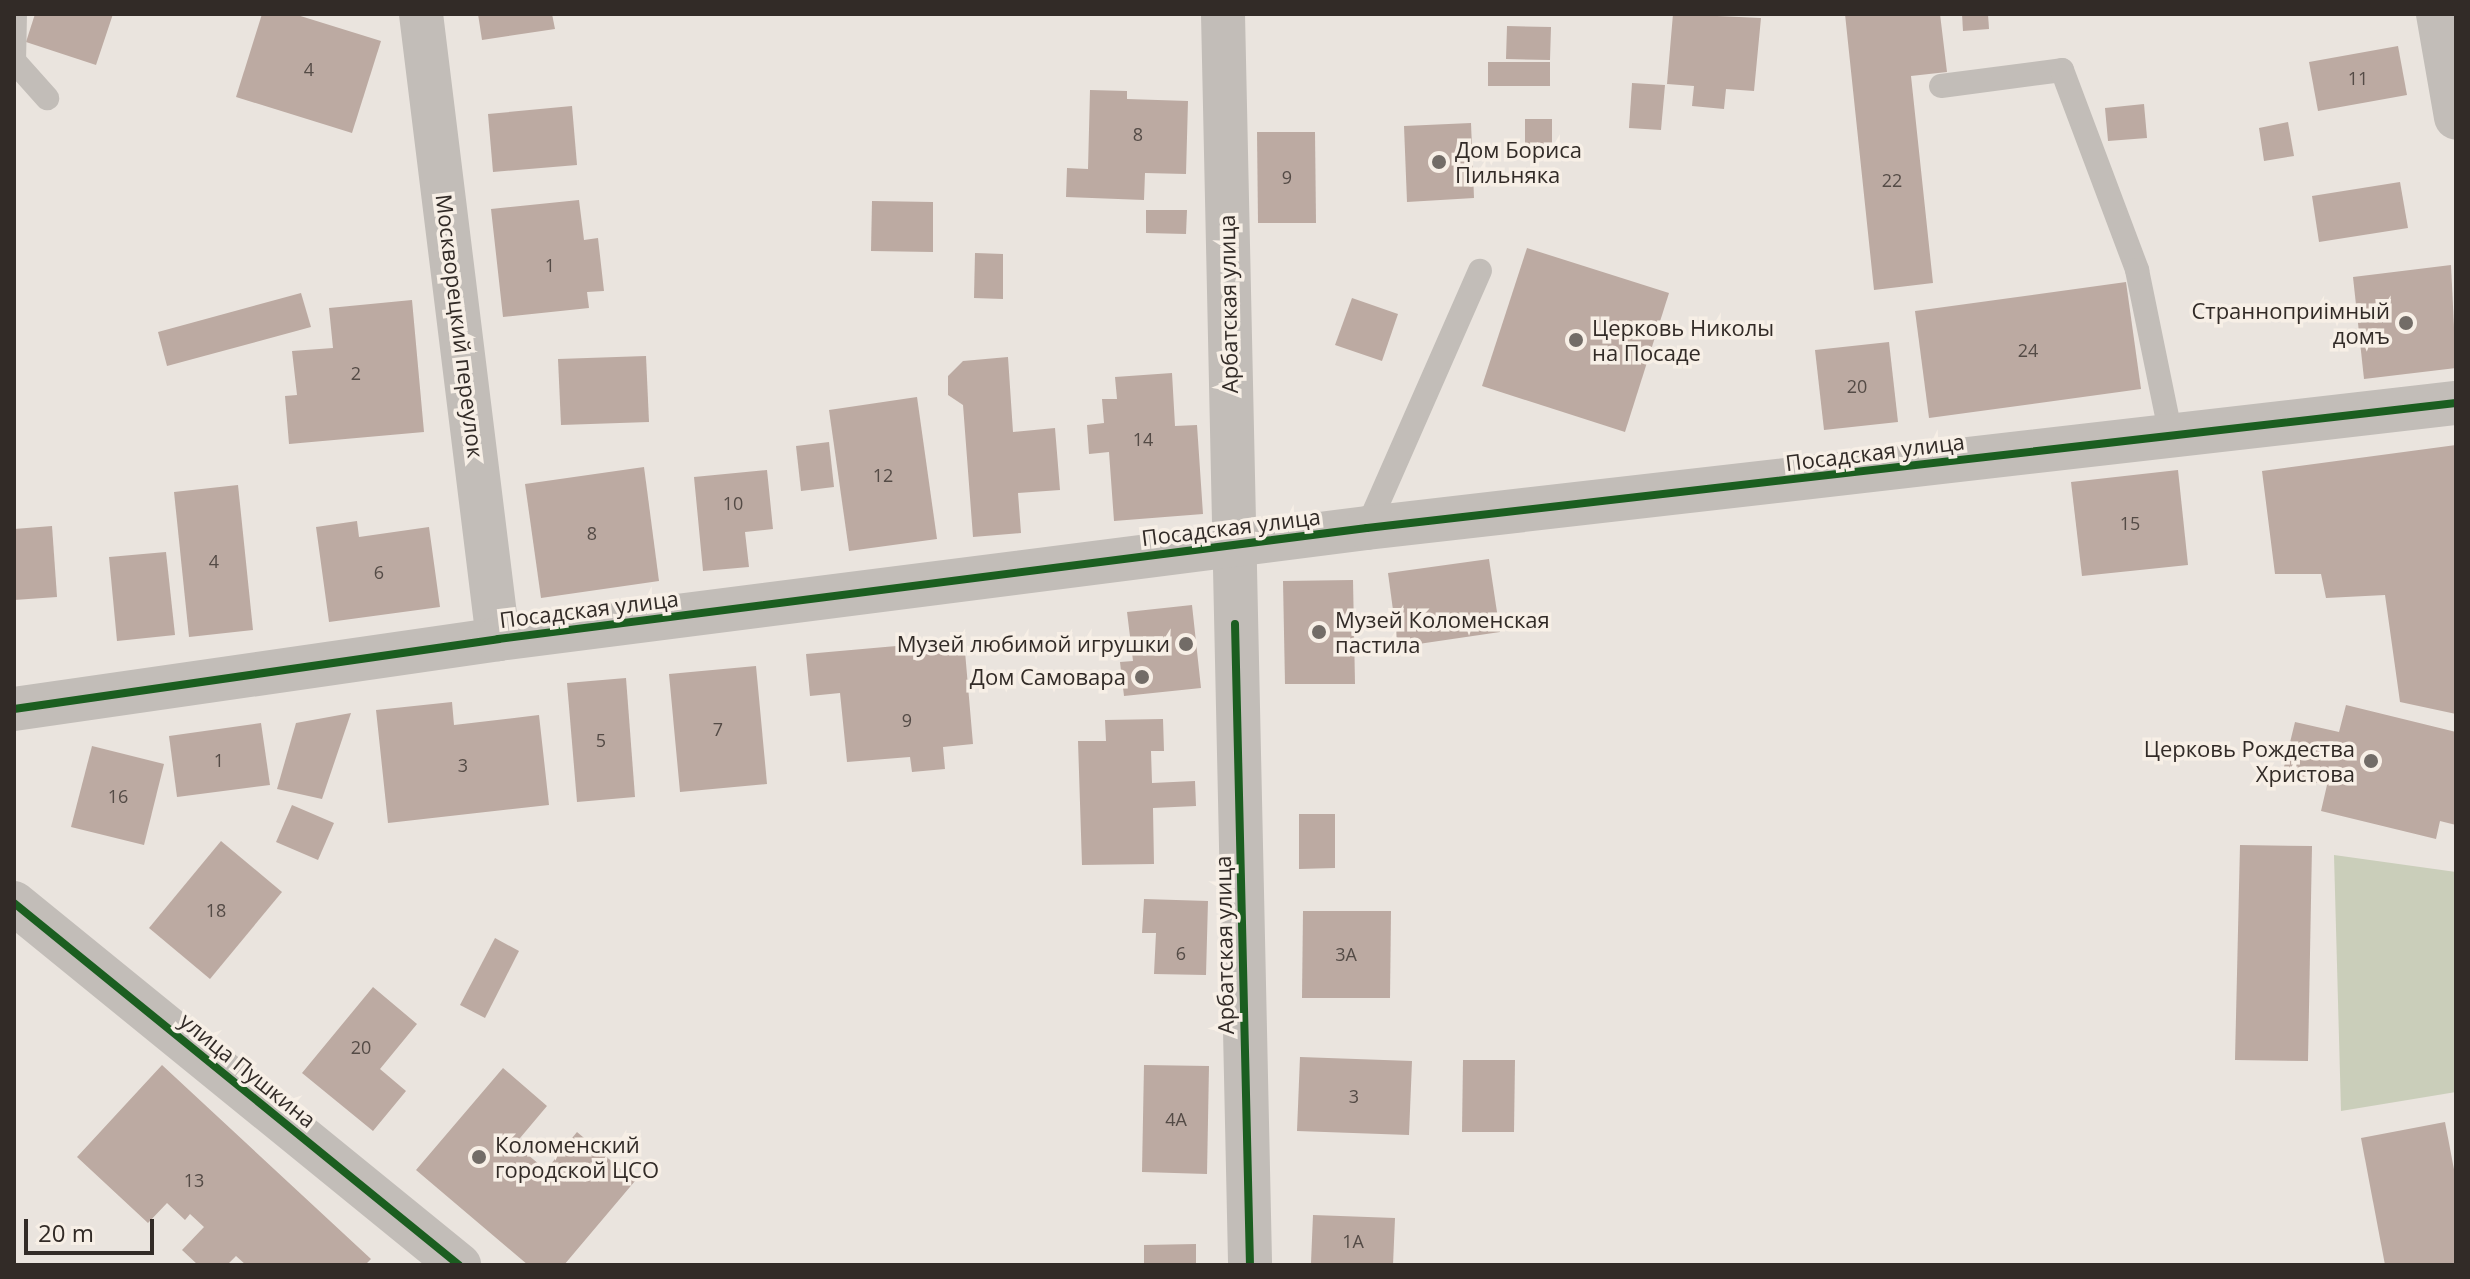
<!DOCTYPE html>
<meta charset="utf-8">
<style>
body{margin:0}
#map{position:relative;width:2470px;height:1279px;overflow:hidden;background:#eae4de;font-family:"Open Sans",sans-serif}
div>[style]{position:absolute}
[style*='--x']{left:calc(var(--x)*1px);top:calc(var(--y)*1px);width:calc(var(--w)*1px);rotate:calc(var(--a)*1deg)}
.green>*{inset:0;background:#caceba}
.building>*{inset:0;background:#bcaaa2}
.lane>*{height:24px;margin:-12px;padding:0 12px;transform-origin:12px;border-radius:12px;background:#c2bdb8}
.street>*{height:44px;margin:-22px;padding:0 22px;transform-origin:22px;border-radius:22px;background:#c2bdb8}
.cycleway>*{height:8px;margin:-4px;padding:0 4px;transform-origin:4px;border-radius:4px;background:#1b5e20}
.dots>*{width:22px;height:22px;translate:-50% -50%;box-sizing:border-box;border:4px solid #f7efe6;border-radius:50%}
span{translate:-50% -50%;white-space:nowrap;text-align:center;line-height:1.15;-webkit-text-stroke:7px #f7efe6;paint-order:stroke}
.number-label{font-size:18px;color:#544b46}
.number-label span{-webkit-text-stroke-width:0}
.poi-label{font-size:22px;color:#322b27}
.left{translate:0 -50%;text-align:left}
.right{translate:-100% -50%;text-align:right}
.street-label{font-size:22px;color:#322b27}
.frame{position:absolute;inset:0;border:16px solid #322b27;pointer-events:none}
.scale{position:absolute;left:24px;top:1219px;width:130px;height:36px;box-sizing:border-box;border:4px solid #322b27;border-top:0;padding-left:10px;font-size:24px;line-height:28px;white-space:nowrap;color:#322b27;-webkit-text-stroke:6px #f7efe6;paint-order:stroke}
</style>
<div id="map">
<div class="green">
<i style="clip-path:polygon(2334px 855px,2456px 872px,2456px 1092px,2341px 1111px)"></i>
</div>
<div class="building">
<i style="clip-path:polygon(35px 14px,113px 14px,96px 65px,26px 42px)"></i>
<i style="clip-path:polygon(262px 14px,294px 14px,381px 41px,352px 133px,236px 97px)"></i>
<i style="clip-path:polygon(478px 14px,552px 14px,555px 29px,482px 40px)"></i>
<i style="clip-path:polygon(1673px 14px,1761px 18px,1754px 91px,1726px 89px,1724px 109px,1692px 106px,1694px 86px,1667px 84px)"></i>
<i style="clip-path:polygon(1845px 14px,1940px 14px,1947px 72px,1911px 76px,1933px 283px,1874px 290px)"></i>
<i style="clip-path:polygon(1962px 14px,1988px 14px,1989px 29px,1963px 31px)"></i>
<i style="clip-path:polygon(1507px 26px,1551px 27px,1550px 60px,1506px 59px)"></i>
<i style="clip-path:polygon(2398px 46px,2407px 95px,2318px 111px,2309px 62px)"></i>
<i style="clip-path:polygon(1488px 62px,1550px 62px,1550px 86px,1488px 86px)"></i>
<i style="clip-path:polygon(1632px 83px,1665px 85px,1661px 130px,1629px 128px)"></i>
<i style="clip-path:polygon(1090px 90px,1127px 91px,1127px 99px,1188px 101px,1186px 174px,1145px 173px,1144px 200px,1066px 197px,1067px 168px,1088px 169px)"></i>
<i style="clip-path:polygon(2144px 104px,2147px 138px,2108px 141px,2105px 108px)"></i>
<i style="clip-path:polygon(572px 106px,577px 165px,493px 172px,488px 114px)"></i>
<i style="clip-path:polygon(1525px 119px,1552px 119px,1552px 156px,1525px 156px)"></i>
<i style="clip-path:polygon(2288px 122px,2294px 156px,2264px 161px,2259px 128px)"></i>
<i style="clip-path:polygon(1471px 123px,1474px 198px,1407px 202px,1404px 126px)"></i>
<i style="clip-path:polygon(1257px 132px,1315px 132px,1316px 223px,1258px 223px)"></i>
<i style="clip-path:polygon(2400px 182px,2408px 228px,2319px 242px,2312px 196px)"></i>
<i style="clip-path:polygon(579px 200px,584px 240px,598px 238px,604px 291px,587px 292px,589px 308px,503px 317px,491px 209px)"></i>
<i style="clip-path:polygon(872px 201px,933px 202px,933px 252px,871px 251px)"></i>
<i style="clip-path:polygon(1146px 210px,1187px 210px,1186px 234px,1146px 233px)"></i>
<i style="clip-path:polygon(1527px 248px,1669px 293px,1625px 432px,1482px 386px)"></i>
<i style="clip-path:polygon(975px 253px,1003px 254px,1003px 299px,974px 298px)"></i>
<i style="clip-path:polygon(2451px 265px,2456px 368px,2364px 379px,2353px 277px)"></i>
<i style="clip-path:polygon(2126px 282px,2141px 389px,1929px 418px,1915px 311px)"></i>
<i style="clip-path:polygon(301px 293px,311px 327px,167px 366px,158px 332px)"></i>
<i style="clip-path:polygon(1352px 298px,1398px 314px,1382px 361px,1335px 345px)"></i>
<i style="clip-path:polygon(412px 300px,424px 432px,289px 444px,285px 396px,297px 395px,292px 351px,333px 348px,329px 308px)"></i>
<i style="clip-path:polygon(1889px 342px,1898px 422px,1824px 430px,1815px 350px)"></i>
<i style="clip-path:polygon(646px 356px,649px 422px,561px 425px,558px 359px)"></i>
<i style="clip-path:polygon(1008px 357px,1013px 432px,1055px 428px,1060px 490px,1018px 493px,1021px 533px,973px 537px,963px 405px,948px 395px,948px 376px,963px 361px)"></i>
<i style="clip-path:polygon(1172px 373px,1175px 426px,1197px 425px,1203px 514px,1114px 521px,1109px 452px,1089px 454px,1087px 425px,1104px 423px,1102px 399px,1117px 399px,1115px 377px)"></i>
<i style="clip-path:polygon(917px 397px,937px 539px,849px 551px,829px 410px)"></i>
<i style="clip-path:polygon(829px 442px,834px 487px,801px 491px,796px 446px)"></i>
<i style="clip-path:polygon(2456px 445px,2456px 714px,2400px 702px,2385px 595px,2326px 598px,2321px 574px,2275px 574px,2262px 471px)"></i>
<i style="clip-path:polygon(644px 467px,659px 581px,541px 598px,525px 484px)"></i>
<i style="clip-path:polygon(767px 470px,773px 529px,745px 532px,749px 567px,703px 571px,694px 477px)"></i>
<i style="clip-path:polygon(2178px 470px,2188px 565px,2082px 576px,2071px 482px)"></i>
<i style="clip-path:polygon(238px 485px,253px 630px,189px 637px,174px 492px)"></i>
<i style="clip-path:polygon(357px 521px,359px 537px,429px 527px,440px 607px,329px 622px,316px 527px)"></i>
<i style="clip-path:polygon(52px 526px,57px 597px,14px 600px,14px 529px)"></i>
<i style="clip-path:polygon(166px 552px,175px 635px,117px 641px,109px 557px)"></i>
<i style="clip-path:polygon(1489px 559px,1500px 632px,1398px 647px,1388px 573px)"></i>
<i style="clip-path:polygon(1353px 580px,1355px 684px,1285px 684px,1283px 581px)"></i>
<i style="clip-path:polygon(1192px 605px,1201px 688px,1124px 696px,1120px 662px,1133px 661px,1127px 612px)"></i>
<i style="clip-path:polygon(964px 640px,973px 744px,943px 747px,945px 769px,912px 772px,910px 757px,847px 762px,840px 693px,810px 696px,806px 654px)"></i>
<i style="clip-path:polygon(756px 666px,767px 784px,680px 792px,669px 674px)"></i>
<i style="clip-path:polygon(626px 678px,635px 797px,577px 802px,567px 683px)"></i>
<i style="clip-path:polygon(452px 702px,454px 725px,539px 715px,549px 805px,388px 823px,376px 710px)"></i>
<i style="clip-path:polygon(2346px 705px,2456px 732px,2456px 825px,2440px 821px,2436px 839px,2321px 811px,2327px 785px,2282px 775px,2295px 722px,2339px 732px)"></i>
<i style="clip-path:polygon(351px 713px,322px 799px,277px 789px,296px 723px)"></i>
<i style="clip-path:polygon(1163px 719px,1164px 751px,1151px 751px,1152px 783px,1195px 781px,1196px 806px,1153px 808px,1154px 864px,1082px 865px,1078px 741px,1106px 741px,1105px 720px)"></i>
<i style="clip-path:polygon(261px 723px,270px 785px,177px 797px,169px 736px)"></i>
<i style="clip-path:polygon(92px 746px,164px 764px,144px 845px,71px 827px)"></i>
<i style="clip-path:polygon(292px 805px,334px 823px,318px 860px,276px 842px)"></i>
<i style="clip-path:polygon(1299px 814px,1335px 814px,1335px 868px,1299px 869px)"></i>
<i style="clip-path:polygon(221px 841px,282px 892px,210px 979px,149px 928px)"></i>
<i style="clip-path:polygon(2240px 845px,2312px 846px,2308px 1061px,2235px 1060px)"></i>
<i style="clip-path:polygon(1144px 899px,1208px 901px,1206px 975px,1154px 974px,1156px 933px,1142px 933px)"></i>
<i style="clip-path:polygon(1303px 911px,1391px 911px,1390px 998px,1302px 998px)"></i>
<i style="clip-path:polygon(495px 938px,519px 951px,485px 1018px,460px 1005px)"></i>
<i style="clip-path:polygon(373px 987px,417px 1024px,380px 1069px,406px 1091px,373px 1131px,302px 1073px)"></i>
<i style="clip-path:polygon(1300px 1057px,1412px 1061px,1409px 1135px,1297px 1131px)"></i>
<i style="clip-path:polygon(1463px 1060px,1515px 1060px,1514px 1132px,1462px 1132px)"></i>
<i style="clip-path:polygon(162px 1065px,371px 1259px,365px 1265px,246px 1265px,236px 1256px,227px 1265px,198px 1265px,182px 1250px,204px 1227px,190px 1214px,185px 1220px,167px 1203px,148px 1223px,77px 1157px)"></i>
<i style="clip-path:polygon(1144px 1065px,1209px 1066px,1207px 1174px,1142px 1172px)"></i>
<i style="clip-path:polygon(503px 1068px,547px 1106px,515px 1144px,546px 1170px,577px 1132px,635px 1181px,564px 1265px,528px 1265px,416px 1170px)"></i>
<i style="clip-path:polygon(2445px 1122px,2456px 1180px,2456px 1265px,2385px 1265px,2361px 1138px)"></i>
<i style="clip-path:polygon(1313px 1215px,1395px 1218px,1393px 1265px,1311px 1263px)"></i>
<i style="clip-path:polygon(1196px 1244px,1196px 1265px,1144px 1265px,1144px 1245px)"></i>
</div>
<div class="lane">
<i style="--x:15;--y:14;--w:47;--a:91.2"></i>
<i style="--x:14;--y:61;--w:50;--a:48.3"></i>
<i style="--x:1941;--y:86;--w:122;--a:-7.5"></i>
<i style="--x:2062;--y:70;--w:214;--a:69.4"></i>
<i style="--x:2137;--y:270;--w:169;--a:78.4"></i>
<i style="--x:1367;--y:528;--w:281;--a:-66.3"></i>
</div>
<div class="street">
<i style="--x:421;--y:14;--w:630;--a:82.98"></i>
<i style="--x:1223;--y:14;--w:1251;--a:88.76"></i>
<i style="--x:2438;--y:14;--w:105;--a:80.1"></i>
<i style="--x:14;--y:709;--w:489;--a:-8.2"></i>
<i style="--x:498;--y:639;--w:876;--a:-7.28"></i>
<i style="--x:1367;--y:528;--w:1096;--a:-6.55"></i>
<i style="--x:14;--y:903;--w:574;--a:39.13"></i>
</div>
<div class="cycleway">
<i style="--x:1235;--y:624;--w:641;--a:88.66"></i>
<i style="--x:14;--y:709;--w:489;--a:-8.2"></i>
<i style="--x:498;--y:639;--w:876;--a:-7.28"></i>
<i style="--x:1367;--y:528;--w:1096;--a:-6.55"></i>
<i style="--x:14;--y:903;--w:574;--a:39.13"></i>
</div>
<div class="dots">
<i style="left:1439px;top:162px;background:#726c67"></i>
<i style="left:2406px;top:323px;background:#726c67"></i>
<i style="left:1576px;top:340px;background:#726c67"></i>
<i style="left:1319px;top:632px;background:#726c67"></i>
<i style="left:1186px;top:644px;background:#726c67"></i>
<i style="left:1142px;top:677px;background:#726c67"></i>
<i style="left:2371px;top:761px;background:#726c67"></i>
<i style="left:479px;top:1157px;background:#726c67"></i>
</div>
<div class="number-label">
<span style="left:309px;top:69px">4</span>
<span style="left:2358px;top:78px">11</span>
<span style="left:1138px;top:134px">8</span>
<span style="left:1287px;top:177px">9</span>
<span style="left:1892px;top:180px">22</span>
<span style="left:550px;top:265px">1</span>
<span style="left:2028px;top:350px">24</span>
<span style="left:356px;top:373px">2</span>
<span style="left:1857px;top:386px">20</span>
<span style="left:1143px;top:439px">14</span>
<span style="left:883px;top:475px">12</span>
<span style="left:733px;top:503px">10</span>
<span style="left:2130px;top:523px">15</span>
<span style="left:592px;top:533px">8</span>
<span style="left:214px;top:561px">4</span>
<span style="left:379px;top:572px">6</span>
<span style="left:907px;top:720px">9</span>
<span style="left:718px;top:729px">7</span>
<span style="left:601px;top:740px">5</span>
<span style="left:219px;top:760px">1</span>
<span style="left:463px;top:765px">3</span>
<span style="left:118px;top:796px">16</span>
<span style="left:216px;top:910px">18</span>
<span style="left:1181px;top:953px">6</span>
<span style="left:1346px;top:954px">3А</span>
<span style="left:361px;top:1047px">20</span>
<span style="left:1354px;top:1096px">3</span>
<span style="left:1176px;top:1119px">4А</span>
<span style="left:194px;top:1180px">13</span>
<span style="left:1353px;top:1241px">1А</span>
</div>
<div class="poi-label">
<span class="left" style="left:1455px;top:162px">Дом Бориса<br>Пильняка</span>
<span class="right" style="left:2390px;top:323px">Странноприiмный<br>домъ</span>
<span class="left" style="left:1592px;top:340px">Церковь Николы<br>на Посаде</span>
<span class="left" style="left:1335px;top:632px">Музей Коломенская<br>пастила</span>
<span class="right" style="left:1170px;top:644px">Музей любимой игрушки</span>
<span class="right" style="left:1126px;top:677px">Дом Самовара</span>
<span class="right" style="left:2355px;top:761px">Церковь Рождества<br>Христова</span>
<span class="left" style="left:495px;top:1157px">Коломенский<br>городской ЦСО</span>
</div>
<div class="street-label">
<span style="left:1228px;top:304px;rotate:-91deg">Арбатская улица</span>
<span style="left:460px;top:326px;rotate:83deg">Москворецкий переулок</span>
<span style="left:1875px;top:452px;rotate:-7deg">Посадская улица</span>
<span style="left:1231px;top:527px;rotate:-7deg">Посадская улица</span>
<span style="left:589px;top:609px;rotate:-7deg">Посадская улица</span>
<span style="left:1224px;top:945px;rotate:-91deg">Арбатская улица</span>
<span style="left:248px;top:1070px;rotate:39deg">улица Пушкина</span>
</div>
<div class="frame"></div>
<div class="scale">20 m</div>
</div>
